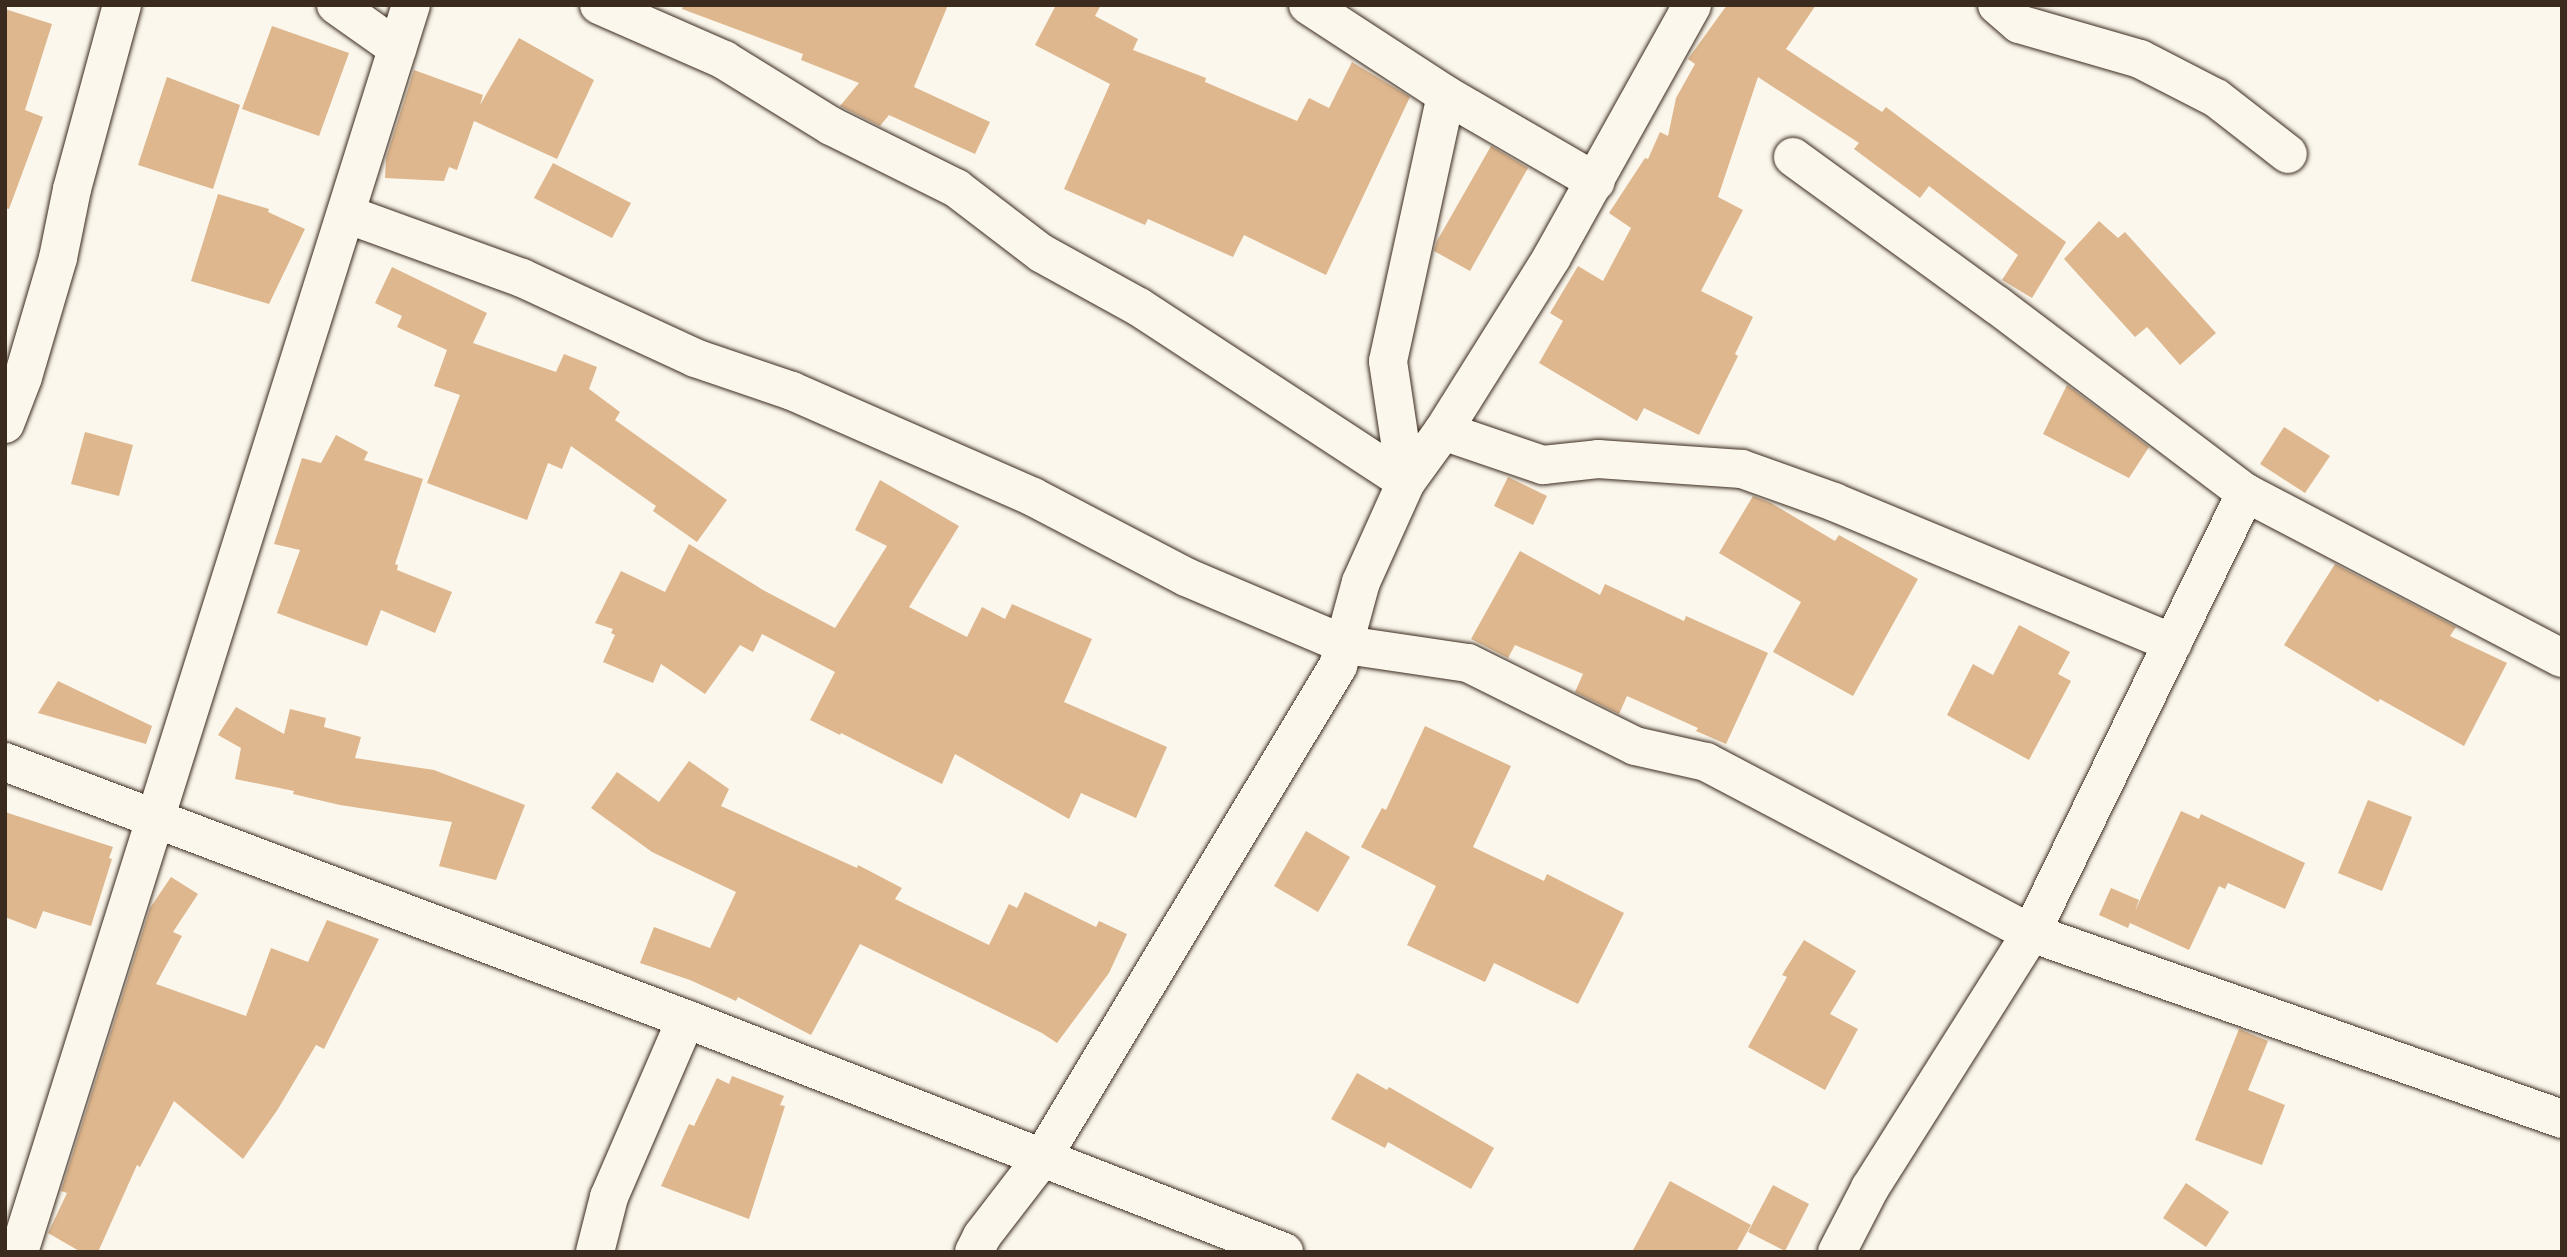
<!DOCTYPE html>
<style>
body{margin:0}
#map{position:relative;width:2567px;height:1257px;overflow:hidden;background:#fbf7ec;font-family:Itim,sans-serif}
div>[style]{position:absolute}
[style*='--x']{left:calc(var(--x)*1px);top:calc(var(--y)*1px);width:calc(var(--w)*1px);rotate:calc(var(--a)*1deg)}
.building>*{inset:0;background:#deb78e}
.roads{filter:drop-shadow(0 0 2px #3b2a1e) drop-shadow(0 0 2px #3b2a1e)}
.minor>*{height:38px;margin:-19px;padding:0 19px;transform-origin:19px;border-radius:19px;background:#fbf7ec}
.tertiary>*{height:38px;margin:-19px;padding:0 19px;transform-origin:19px;border-radius:19px;background:#fbf7ec}
span{translate:-50% -50%;white-space:nowrap;text-align:center;line-height:1.15;-webkit-text-stroke:7px #fbf7ec;paint-order:stroke}
.frame{position:absolute;inset:0;border:7px solid #3b2a1e;pointer-events:none}
</style>
<div id="map">
<div class="building">
<i style="clip-path:polygon(683px 5px,948px 5px,914px 87px,990px 122px,975px 154px,889px 115px,880px 126px,840px 106px,859px 83px,801px 60px,803px 54px,682px 9px)"></i>
<i style="clip-path:polygon(1056px 5px,1101px 5px,1095px 16px,1138px 39px,1133px 50px,1206px 78px,1205px 82px,1297px 121px,1309px 98px,1329px 108px,1352px 62px,1410px 97px,1326px 275px,1244px 235px,1233px 257px,1148px 219px,1145px 225px,1064px 189px,1110px 84px,1035px 45px)"></i>
<i style="clip-path:polygon(1727px 5px,1816px 5px,1786px 49px,1882px 112px,1886px 107px,2066px 242px,2032px 298px,2002px 280px,2018px 255px,1929px 186px,1920px 198px,1854px 149px,1859px 143px,1758px 77px,1718px 197px,1743px 210px,1701px 291px,1753px 317px,1735px 354px,1738px 356px,1699px 435px,1644px 408px,1637px 421px,1539px 363px,1563px 321px,1550px 313px,1578px 266px,1603px 281px,1631px 228px,1609px 213px,1645px 158px,1648px 159px,1660px 132px,1668px 136px,1676px 98px,1695px 64px,1688px 59px)"></i>
<i style="clip-path:polygon(5px 9px,52px 24px,25px 110px,43px 117px,9px 209px,5px 208px)"></i>
<i style="clip-path:polygon(272px 26px,349px 53px,319px 136px,242px 109px)"></i>
<i style="clip-path:polygon(519px 38px,594px 80px,557px 159px,474px 121px,457px 170px,449px 167px,444px 181px,385px 178px,386px 158px,414px 70px,483px 95px,480px 105px)"></i>
<i style="clip-path:polygon(167px 77px,240px 105px,213px 189px,138px 165px)"></i>
<i style="clip-path:polygon(1491px 146px,1528px 168px,1470px 271px,1434px 251px,1437px 241px)"></i>
<i style="clip-path:polygon(553px 163px,631px 203px,612px 238px,534px 198px)"></i>
<i style="clip-path:polygon(218px 194px,269px 209px,268px 212px,305px 229px,269px 304px,191px 281px)"></i>
<i style="clip-path:polygon(2099px 221px,2118px 238px,2125px 232px,2216px 333px,2180px 365px,2147px 327px,2135px 337px,2064px 259px)"></i>
<i style="clip-path:polygon(392px 267px,487px 313px,473px 343px,556px 372px,564px 354px,597px 367px,589px 389px,620px 412px,615px 420px,727px 500px,697px 542px,653px 511px,656px 506px,571px 446px,562px 469px,548px 463px,527px 520px,427px 483px,460px 395px,434px 386px,447px 350px,397px 327px,402px 316px,375px 303px)"></i>
<i style="clip-path:polygon(2067px 385px,2149px 447px,2129px 478px,2043px 434px)"></i>
<i style="clip-path:polygon(2284px 427px,2330px 456px,2305px 493px,2260px 464px)"></i>
<i style="clip-path:polygon(85px 432px,133px 445px,119px 496px,71px 484px)"></i>
<i style="clip-path:polygon(336px 435px,368px 452px,364px 460px,423px 479px,395px 564px,398px 565px,397px 570px,452px 592px,435px 633px,381px 610px,367px 646px,277px 613px,300px 550px,274px 544px,302px 458px,321px 463px)"></i>
<i style="clip-path:polygon(1508px 477px,1547px 496px,1533px 525px,1494px 506px)"></i>
<i style="clip-path:polygon(880px 480px,959px 526px,909px 607px,967px 637px,982px 607px,1005px 619px,1012px 604px,1092px 639px,1064px 702px,1167px 747px,1136px 818px,1081px 793px,1069px 819px,955px 754px,942px 784px,841px 733px,840px 735px,810px 720px,835px 672px,762px 634px,753px 652px,740px 645px,705px 694px,661px 664px,653px 683px,603px 662px,615px 635px,611px 633px,613px 629px,595px 623px,621px 571px,665px 592px,689px 544px,763px 590px,835px 628px,887px 546px,855px 530px)"></i>
<i style="clip-path:polygon(1753px 496px,1771px 503px,1835px 541px,1839px 535px,1918px 579px,1853px 696px,1773px 652px,1801px 602px,1719px 553px)"></i>
<i style="clip-path:polygon(1520px 551px,1600px 595px,1605px 584px,1684px 621px,1686px 616px,1768px 653px,1726px 744px,1696px 731px,1698px 728px,1627px 696px,1619px 714px,1575px 692px,1583px 674px,1515px 645px,1508px 658px,1471px 639px)"></i>
<i style="clip-path:polygon(2335px 564px,2456px 627px,2450px 636px,2507px 663px,2464px 746px,2380px 699px,2378px 702px,2284px 645px)"></i>
<i style="clip-path:polygon(2019px 625px,2070px 652px,2058px 674px,2071px 681px,2029px 760px,1947px 715px,1973px 664px,1993px 675px)"></i>
<i style="clip-path:polygon(58px 681px,152px 726px,146px 744px,38px 713px)"></i>
<i style="clip-path:polygon(236px 707px,284px 734px,290px 709px,326px 718px,324px 727px,361px 737px,355px 758px,434px 770px,525px 805px,496px 880px,439px 866px,452px 822px,340px 805px,293px 794px,294px 791px,235px 779px,241px 748px,218px 735px)"></i>
<i style="clip-path:polygon(1425px 726px,1511px 766px,1473px 847px,1544px 881px,1547px 874px,1624px 913px,1578px 1004px,1494px 963px,1485px 982px,1407px 945px,1436px 886px,1361px 847px,1382px 808px,1386px 810px)"></i>
<i style="clip-path:polygon(689px 761px,729px 789px,721px 806px,857px 868px,858px 865px,902px 888px,895px 899px,989px 945px,1009px 904px,1017px 908px,1025px 892px,1096px 927px,1099px 921px,1127px 934px,1109px 973px,1057px 1043px,1042px 1033px,860px 944px,811px 1035px,738px 997px,736px 1001px,690px 980px,640px 963px,654px 927px,710px 948px,736px 892px,652px 852px,591px 808px,617px 772px,659px 802px)"></i>
<i style="clip-path:polygon(2368px 800px,2412px 817px,2382px 891px,2338px 873px)"></i>
<i style="clip-path:polygon(2181px 811px,2199px 819px,2201px 814px,2305px 863px,2285px 909px,2228px 883px,2225px 889px,2219px 886px,2189px 950px,2130px 923px,2128px 928px,2099px 915px,2111px 888px,2139px 900px,2135px 911px)"></i>
<i style="clip-path:polygon(5px 812px,113px 847px,109px 858px,112px 859px,91px 926px,43px 911px,36px 929px,5px 917px)"></i>
<i style="clip-path:polygon(1306px 831px,1350px 857px,1318px 912px,1274px 886px)"></i>
<i style="clip-path:polygon(171px 877px,198px 894px,173px 932px,182px 936px,156px 984px,246px 1016px,271px 948px,308px 962px,327px 920px,379px 939px,324px 1049px,316px 1045px,278px 1109px,243px 1159px,174px 1101px,140px 1167px,137px 1165px,98px 1252px,81px 1252px,48px 1233px,67px 1193px,61px 1191px,150px 908px)"></i>
<i style="clip-path:polygon(1804px 940px,1856px 971px,1830px 1014px,1858px 1029px,1825px 1090px,1748px 1047px,1787px 977px,1782px 975px)"></i>
<i style="clip-path:polygon(2239px 1029px,2268px 1041px,2248px 1090px,2285px 1105px,2262px 1165px,2195px 1140px)"></i>
<i style="clip-path:polygon(1357px 1073px,1387px 1090px,1389px 1087px,1494px 1148px,1471px 1189px,1388px 1142px,1385px 1148px,1331px 1119px)"></i>
<i style="clip-path:polygon(732px 1076px,784px 1096px,780px 1105px,785px 1106px,749px 1219px,661px 1186px,689px 1124px,694px 1126px,717px 1078px,729px 1084px)"></i>
<i style="clip-path:polygon(1670px 1181px,1751px 1225px,1736px 1252px,1632px 1252px)"></i>
<i style="clip-path:polygon(2186px 1183px,2229px 1212px,2206px 1247px,2163px 1218px)"></i>
<i style="clip-path:polygon(1773px 1185px,1809px 1204px,1785px 1251px,1748px 1232px)"></i>
</div>
<div class="roads">
<div class="minor">
<i style="--x:336;--y:5;--w:75;--a:35.2"></i>
<i style="--x:599;--y:5;--w:137;--a:23.7"></i>
<i style="--x:724;--y:60;--w:126;--a:31.7"></i>
<i style="--x:831;--y:126;--w:140;--a:26.4"></i>
<i style="--x:956;--y:188;--w:107;--a:37.4"></i>
<i style="--x:1041;--y:253;--w:112;--a:28.9"></i>
<i style="--x:1139;--y:307;--w:319;--a:33.2"></i>
<i style="--x:1308;--y:5;--w:165;--a:33.1"></i>
<i style="--x:1446;--y:95;--w:173;--a:30.1"></i>
<i style="--x:1997;--y:5;--w:29;--a:41"></i>
<i style="--x:2019;--y:24;--w:126;--a:16.1"></i>
<i style="--x:2140;--y:59;--w:85;--a:27.2"></i>
<i style="--x:2216;--y:98;--w:91;--a:37.9"></i>
<i style="--x:1793;--y:157;--w:252;--a:36"></i>
<i style="--x:1997;--y:305;--w:312;--a:37.1"></i>
<i style="--x:2246;--y:493;--w:356;--a:27.6"></i>
<i style="--x:346;--y:214;--w:187;--a:20"></i>
<i style="--x:522;--y:278;--w:191;--a:24.8"></i>
<i style="--x:695;--y:358;--w:102;--a:18.8"></i>
<i style="--x:792;--y:391;--w:263;--a:23.7"></i>
<i style="--x:1033;--y:497;--w:173;--a:27.6"></i>
<i style="--x:1186;--y:577;--w:174;--a:23"></i>
<i style="--x:1346;--y:645;--w:123;--a:8.4"></i>
<i style="--x:1468;--y:663;--w:186;--a:26.4"></i>
<i style="--x:1635;--y:746;--w:73;--a:12.7"></i>
<i style="--x:1706;--y:762;--w:367;--a:27.8"></i>
<i style="--x:2031;--y:933;--w:563;--a:19.3"></i>
<i style="--x:5;--y:424;--w:50;--a:-69"></i>
<i style="--x:23;--y:377;--w:124;--a:-73.6"></i>
<i style="--x:58;--y:258;--w:70;--a:-78.5"></i>
<i style="--x:72;--y:189;--w:191;--a:-74.8"></i>
<i style="--x:1443;--y:431;--w:106;--a:18.8"></i>
<i style="--x:1543;--y:465;--w:55;--a:-6.2"></i>
<i style="--x:1598;--y:459;--w:144;--a:4"></i>
<i style="--x:1742;--y:469;--w:98;--a:19.7"></i>
<i style="--x:1834;--y:502;--w:367;--a:22.6"></i>
<i style="--x:1406;--y:482;--w:122;--a:-98.5"></i>
<i style="--x:1388;--y:361;--w:272;--a:-77.7"></i>
<i style="--x:19;--y:1252;--w:1307;--a:-72.55"></i>
<i style="--x:595;--y:1252;--w:57;--a:-75.7"></i>
<i style="--x:609;--y:1197;--w:194;--a:-66.6"></i>
<i style="--x:974;--y:1252;--w:18;--a:-63"></i>
<i style="--x:982;--y:1236;--w:98;--a:-52.4"></i>
<i style="--x:1042;--y:1158;--w:574;--a:-58.97"></i>
<i style="--x:1338;--y:666;--w:87;--a:-74.7"></i>
<i style="--x:1361;--y:582;--w:110;--a:-65.8"></i>
<i style="--x:1406;--y:482;--w:63;--a:-54"></i>
<i style="--x:1443;--y:431;--w:205;--a:-57.9"></i>
<i style="--x:1552;--y:257;--w:288;--a:-60.9"></i>
<i style="--x:1837;--y:1252;--w:72;--a:-62.7"></i>
<i style="--x:1870;--y:1188;--w:302;--a:-57.7"></i>
<i style="--x:2031;--y:933;--w:490;--a:-64"></i>
</div>
<div class="tertiary">
<i style="--x:5;--y:762;--w:728;--a:20.68"></i>
<i style="--x:686;--y:1019;--w:642;--a:21.29"></i>
</div>
</div>
<div class="frame"></div>
</div>
